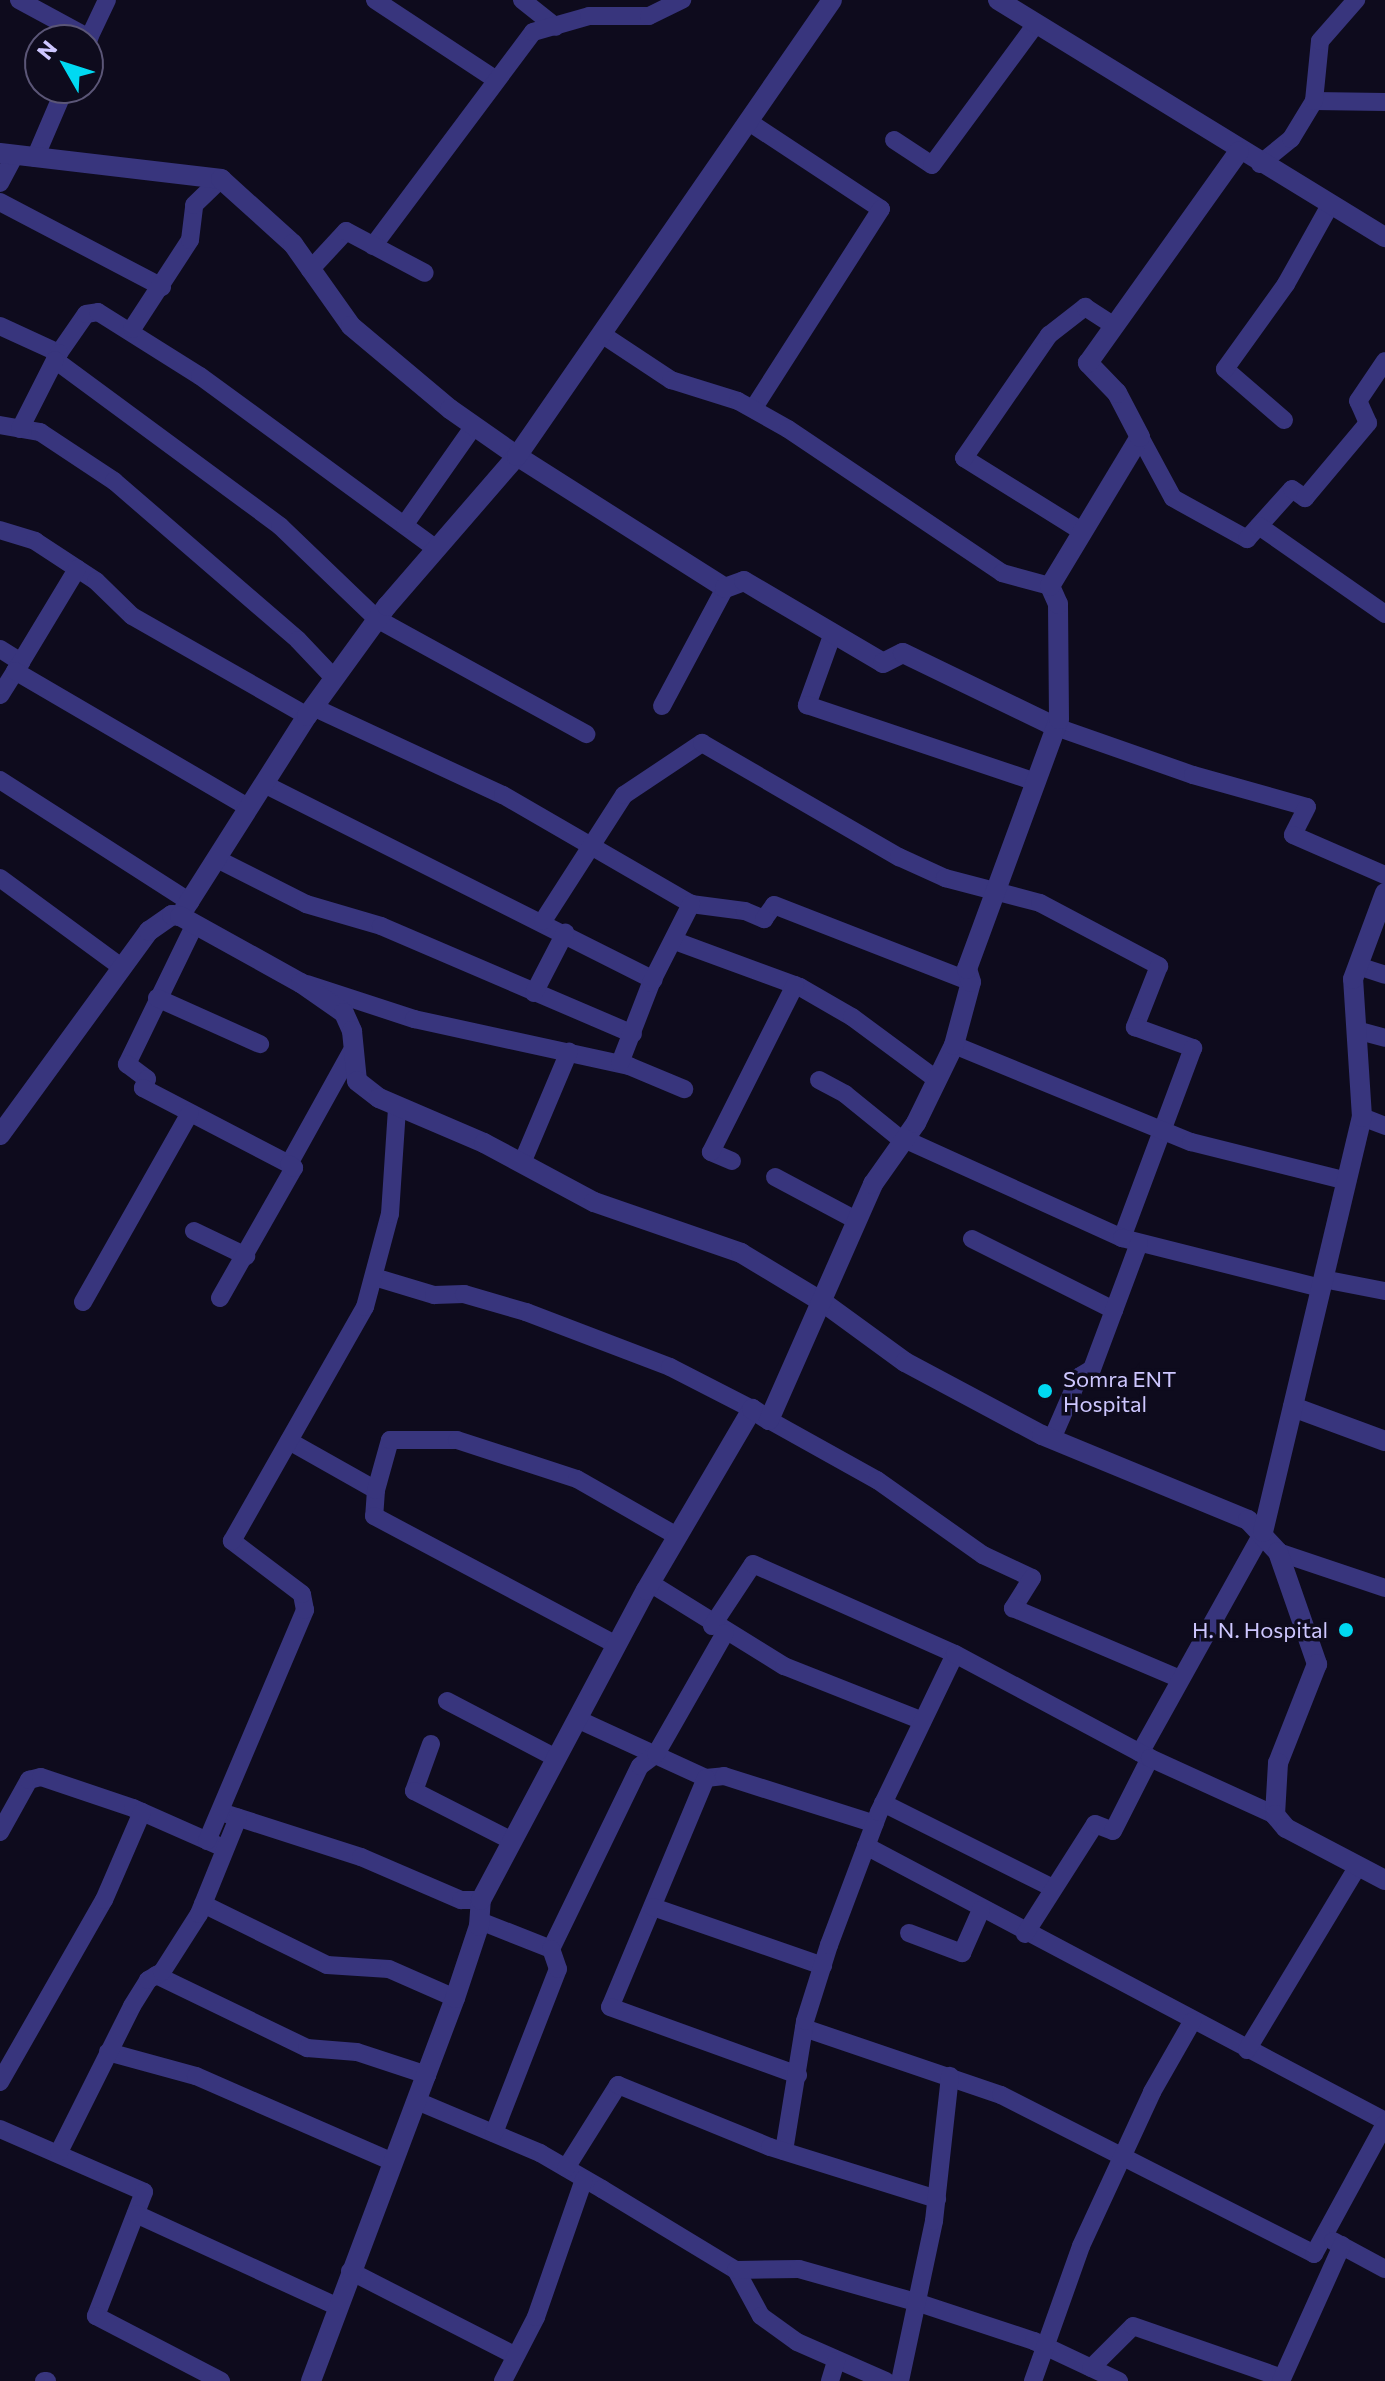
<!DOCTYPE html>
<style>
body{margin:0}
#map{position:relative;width:1385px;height:2381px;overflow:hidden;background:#0e0b1d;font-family:Commissioner,sans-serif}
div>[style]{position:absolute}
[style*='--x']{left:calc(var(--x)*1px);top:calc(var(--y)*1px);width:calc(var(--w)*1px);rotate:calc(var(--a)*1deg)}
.minor>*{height:18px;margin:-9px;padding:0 9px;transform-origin:9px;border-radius:9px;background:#38357d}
.tertiary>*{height:20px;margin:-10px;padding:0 10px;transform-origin:10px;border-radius:10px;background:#38357d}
.dots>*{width:22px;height:22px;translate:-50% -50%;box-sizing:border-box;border:4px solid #0e0b1d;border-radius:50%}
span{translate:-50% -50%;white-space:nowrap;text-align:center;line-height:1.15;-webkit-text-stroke:7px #0e0b1d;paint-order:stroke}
.poi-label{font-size:22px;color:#cec7ff}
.left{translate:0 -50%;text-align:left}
.right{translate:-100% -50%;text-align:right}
.north{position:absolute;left:24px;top:24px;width:80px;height:80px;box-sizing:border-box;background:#0e0b1d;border:2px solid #5b5677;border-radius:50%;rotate:309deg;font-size:22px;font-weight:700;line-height:32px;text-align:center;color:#cec7ff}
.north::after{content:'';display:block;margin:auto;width:28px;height:36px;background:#00d9f2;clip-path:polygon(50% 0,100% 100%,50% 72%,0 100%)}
</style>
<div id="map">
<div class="minor">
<i style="--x:19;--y:0;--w:80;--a:28.5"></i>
<i style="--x:375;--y:0;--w:144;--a:33.4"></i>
<i style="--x:522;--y:0;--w:43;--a:38.5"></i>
<i style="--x:88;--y:40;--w:44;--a:-64.6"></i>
<i style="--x:1314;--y:101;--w:71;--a:0.8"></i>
<i style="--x:749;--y:122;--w:158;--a:33.4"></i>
<i style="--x:881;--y:209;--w:237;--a:122.6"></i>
<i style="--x:894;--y:140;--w:45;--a:33.3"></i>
<i style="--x:932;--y:165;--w:175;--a:-53.6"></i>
<i style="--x:35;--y:158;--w:76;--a:-66.8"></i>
<i style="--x:1260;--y:164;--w:40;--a:-39"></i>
<i style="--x:1291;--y:139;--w:44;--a:-58.8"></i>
<i style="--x:1314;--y:101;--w:60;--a:-84.3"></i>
<i style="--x:1320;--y:41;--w:55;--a:-48.7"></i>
<i style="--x:0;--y:183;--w:32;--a:-62"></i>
<i style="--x:0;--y:202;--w:183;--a:27.7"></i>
<i style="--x:373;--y:246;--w:267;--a:-53.2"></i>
<i style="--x:533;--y:32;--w:58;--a:-15.9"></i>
<i style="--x:589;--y:16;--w:60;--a:0"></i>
<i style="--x:649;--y:16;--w:37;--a:-26"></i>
<i style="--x:310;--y:270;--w:53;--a:-47.3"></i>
<i style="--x:346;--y:231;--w:89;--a:28"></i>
<i style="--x:0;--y:326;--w:65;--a:24.6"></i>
<i style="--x:59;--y:353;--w:47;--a:-55.3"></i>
<i style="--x:86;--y:314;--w:12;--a:-9"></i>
<i style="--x:98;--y:312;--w:120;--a:32.1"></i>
<i style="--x:200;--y:376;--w:293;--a:36.2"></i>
<i style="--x:132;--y:329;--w:106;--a:-56.9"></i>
<i style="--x:190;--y:240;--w:35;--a:-83"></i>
<i style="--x:194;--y:205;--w:37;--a:-44"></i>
<i style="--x:603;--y:335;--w:82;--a:33.5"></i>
<i style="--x:671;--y:380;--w:70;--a:17.4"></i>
<i style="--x:738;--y:401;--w:57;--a:29.2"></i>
<i style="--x:788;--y:429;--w:258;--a:33.9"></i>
<i style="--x:1002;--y:573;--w:50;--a:15.2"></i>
<i style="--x:59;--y:353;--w:8;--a:120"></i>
<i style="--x:55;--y:360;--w:280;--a:36.4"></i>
<i style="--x:280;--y:526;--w:134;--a:43.8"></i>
<i style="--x:377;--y:619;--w:239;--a:28.8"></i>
<i style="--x:1284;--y:420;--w:78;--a:-139.2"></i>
<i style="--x:1225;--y:369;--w:105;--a:-54.3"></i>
<i style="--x:1286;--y:284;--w:88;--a:-60.8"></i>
<i style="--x:0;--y:425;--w:41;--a:9.9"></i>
<i style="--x:40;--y:432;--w:89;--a:33.5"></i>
<i style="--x:114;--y:481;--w:243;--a:40.8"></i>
<i style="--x:298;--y:640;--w:52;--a:46.5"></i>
<i style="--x:20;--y:429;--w:77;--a:-63.1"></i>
<i style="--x:1140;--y:437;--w:69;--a:61.6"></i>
<i style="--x:1173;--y:498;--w:85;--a:29"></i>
<i style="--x:1247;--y:539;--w:67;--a:-48"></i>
<i style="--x:1292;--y:489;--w:16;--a:35"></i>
<i style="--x:1305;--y:498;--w:98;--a:-50"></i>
<i style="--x:1368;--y:423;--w:24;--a:-114"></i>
<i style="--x:1358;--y:401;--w:48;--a:-56"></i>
<i style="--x:405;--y:524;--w:120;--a:-54.9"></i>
<i style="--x:1259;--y:526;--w:154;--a:34.9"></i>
<i style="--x:0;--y:530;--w:37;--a:17"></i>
<i style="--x:35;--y:541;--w:73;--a:33.3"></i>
<i style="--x:96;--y:581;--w:50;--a:44.2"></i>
<i style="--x:132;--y:616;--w:202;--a:29.7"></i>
<i style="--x:1083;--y:532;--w:140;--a:-148.1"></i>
<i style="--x:964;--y:458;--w:150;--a:-55.4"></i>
<i style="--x:1049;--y:335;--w:46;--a:-37.9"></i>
<i style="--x:1085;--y:307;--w:35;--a:33"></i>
<i style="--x:833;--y:633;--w:77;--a:109.9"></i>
<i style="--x:807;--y:705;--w:242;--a:18.6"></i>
<i style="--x:0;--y:649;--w:25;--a:32"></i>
<i style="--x:21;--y:662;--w:39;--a:122"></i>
<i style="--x:21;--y:662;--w:109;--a:-58.9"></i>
<i style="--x:15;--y:671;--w:271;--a:30.3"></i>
<i style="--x:662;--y:706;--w:134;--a:-61.9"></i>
<i style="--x:313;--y:707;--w:209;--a:24.9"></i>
<i style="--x:503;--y:795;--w:217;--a:30.1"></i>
<i style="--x:691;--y:904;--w:54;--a:7.4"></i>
<i style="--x:745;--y:911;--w:21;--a:23"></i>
<i style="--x:764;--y:919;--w:17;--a:-54"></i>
<i style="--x:774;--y:905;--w:212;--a:21.3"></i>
<i style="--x:1056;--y:727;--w:145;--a:19.3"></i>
<i style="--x:1193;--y:775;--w:118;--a:15.7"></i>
<i style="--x:1307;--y:807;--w:31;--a:117"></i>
<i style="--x:1293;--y:835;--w:100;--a:23.5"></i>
<i style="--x:0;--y:780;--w:226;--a:32.7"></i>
<i style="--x:264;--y:784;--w:436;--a:26.7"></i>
<i style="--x:217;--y:859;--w:100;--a:26.8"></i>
<i style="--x:306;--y:904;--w:78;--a:16.3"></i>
<i style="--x:381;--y:926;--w:274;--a:23.2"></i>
<i style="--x:0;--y:878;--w:150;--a:36.3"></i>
<i style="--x:543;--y:921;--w:150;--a:-57.3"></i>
<i style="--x:624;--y:795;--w:94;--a:-33.7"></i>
<i style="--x:702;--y:743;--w:228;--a:30.1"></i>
<i style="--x:899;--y:857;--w:51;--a:24.5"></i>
<i style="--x:945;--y:878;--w:98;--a:14.7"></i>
<i style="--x:1040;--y:903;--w:135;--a:27.9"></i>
<i style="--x:1159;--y:966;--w:66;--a:111.5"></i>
<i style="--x:1135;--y:1027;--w:62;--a:19.9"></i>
<i style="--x:1193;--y:1048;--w:203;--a:110.5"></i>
<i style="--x:195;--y:924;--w:156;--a:115.9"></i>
<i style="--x:127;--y:1064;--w:25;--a:37"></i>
<i style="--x:147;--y:1079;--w:10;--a:114"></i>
<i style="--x:143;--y:1088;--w:165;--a:27.5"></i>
<i style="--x:289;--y:1164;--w:128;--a:-61"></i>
<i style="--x:675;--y:941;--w:133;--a:20.2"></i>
<i style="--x:800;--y:987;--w:60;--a:30"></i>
<i style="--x:852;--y:1017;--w:106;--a:36.5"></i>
<i style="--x:1358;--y:966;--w:28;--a:18"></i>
<i style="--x:307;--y:984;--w:113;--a:18.1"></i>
<i style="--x:414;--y:1019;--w:220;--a:12.3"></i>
<i style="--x:629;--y:1066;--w:60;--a:22.7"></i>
<i style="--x:534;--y:993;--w:68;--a:-62.7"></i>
<i style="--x:157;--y:998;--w:113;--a:24.1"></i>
<i style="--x:1356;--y:1030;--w:30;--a:15"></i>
<i style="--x:954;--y:1045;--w:256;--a:22.3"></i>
<i style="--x:1191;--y:1142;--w:161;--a:14"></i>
<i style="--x:620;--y:1063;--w:86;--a:-68.8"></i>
<i style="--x:651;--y:983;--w:89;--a:-63.1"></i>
<i style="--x:819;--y:1080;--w:30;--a:28"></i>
<i style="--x:845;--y:1094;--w:75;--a:39"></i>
<i style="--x:1362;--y:1117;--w:25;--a:21"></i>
<i style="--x:904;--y:1139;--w:239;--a:24.4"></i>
<i style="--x:1122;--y:1238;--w:205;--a:14.1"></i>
<i style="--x:732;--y:1161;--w:23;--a:-157"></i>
<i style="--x:711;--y:1152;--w:187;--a:-63.3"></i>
<i style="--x:522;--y:1163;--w:121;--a:-67.1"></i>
<i style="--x:775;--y:1177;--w:92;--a:28"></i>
<i style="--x:194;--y:1231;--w:58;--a:25.7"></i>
<i style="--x:972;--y:1239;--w:159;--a:26.6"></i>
<i style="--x:374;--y:1277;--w:63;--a:16.7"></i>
<i style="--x:434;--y:1295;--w:30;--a:-2"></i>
<i style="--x:464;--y:1294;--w:65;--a:16.2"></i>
<i style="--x:526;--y:1312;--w:154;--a:20.9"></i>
<i style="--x:670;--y:1367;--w:92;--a:27.1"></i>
<i style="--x:1323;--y:1279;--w:63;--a:11"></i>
<i style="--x:220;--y:1298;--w:150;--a:-60.4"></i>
<i style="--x:294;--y:1168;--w:6;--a:-141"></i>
<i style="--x:83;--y:1302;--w:217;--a:-60.5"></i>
<i style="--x:769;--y:1420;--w:124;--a:29.1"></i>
<i style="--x:877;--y:1480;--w:130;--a:35.3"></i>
<i style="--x:983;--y:1555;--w:54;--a:25.1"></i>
<i style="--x:1032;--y:1578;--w:36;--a:122"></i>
<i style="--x:1013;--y:1608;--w:179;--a:23"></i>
<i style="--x:1052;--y:1439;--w:68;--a:-66.5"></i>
<i style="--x:1079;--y:1377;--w:15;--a:-32"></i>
<i style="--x:1092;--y:1369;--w:134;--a:-69.5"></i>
<i style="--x:289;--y:1441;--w:100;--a:29.4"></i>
<i style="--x:376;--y:1490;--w:26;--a:94"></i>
<i style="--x:374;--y:1516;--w:275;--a:28"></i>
<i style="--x:376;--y:1490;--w:52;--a:-74.4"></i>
<i style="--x:390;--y:1440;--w:67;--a:0"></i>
<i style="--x:457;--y:1440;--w:126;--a:18"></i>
<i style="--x:577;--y:1479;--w:115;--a:29.7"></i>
<i style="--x:1278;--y:1552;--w:113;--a:18.6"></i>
<i style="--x:650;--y:1583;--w:158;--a:31.8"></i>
<i style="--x:784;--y:1666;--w:149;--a:21.6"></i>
<i style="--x:712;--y:1626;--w:74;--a:-56.5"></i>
<i style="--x:753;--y:1564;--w:221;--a:24"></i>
<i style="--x:447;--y:1701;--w:123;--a:27.6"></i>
<i style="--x:577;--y:1719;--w:142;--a:24.6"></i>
<i style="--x:706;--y:1778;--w:18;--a:-6"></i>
<i style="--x:724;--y:1776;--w:158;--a:17.6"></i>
<i style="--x:431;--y:1744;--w:50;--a:109.9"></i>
<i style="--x:414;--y:1791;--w:110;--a:27"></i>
<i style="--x:1140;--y:1753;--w:253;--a:-60.9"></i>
<i style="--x:706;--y:1778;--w:248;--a:112.7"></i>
<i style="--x:610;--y:2007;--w:200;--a:19.9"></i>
<i style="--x:883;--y:1803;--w:190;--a:26.6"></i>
<i style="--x:227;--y:1814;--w:141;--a:17.8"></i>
<i style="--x:361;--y:1857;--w:109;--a:23.3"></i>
<i style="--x:461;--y:1900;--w:20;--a:0"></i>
<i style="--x:0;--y:1832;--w:60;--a:-60.9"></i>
<i style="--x:29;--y:1780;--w:12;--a:-14"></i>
<i style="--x:41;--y:1777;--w:97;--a:18.6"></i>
<i style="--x:133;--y:1808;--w:92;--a:23.8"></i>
<i style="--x:207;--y:1841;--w:251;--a:-67"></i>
<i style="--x:305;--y:1610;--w:16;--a:-101"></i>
<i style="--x:302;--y:1594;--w:88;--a:-142.9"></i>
<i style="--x:232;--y:1541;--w:269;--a:-60.4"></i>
<i style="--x:365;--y:1307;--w:96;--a:-75"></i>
<i style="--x:390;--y:1214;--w:106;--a:-86.2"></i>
<i style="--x:866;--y:1846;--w:587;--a:27.92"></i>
<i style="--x:203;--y:1904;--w:138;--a:26.2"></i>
<i style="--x:327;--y:1965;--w:62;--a:3.7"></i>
<i style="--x:389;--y:1969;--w:72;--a:23.7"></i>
<i style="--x:653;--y:1907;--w:180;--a:19.1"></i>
<i style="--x:480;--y:1921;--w:76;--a:21.5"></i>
<i style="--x:551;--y:1949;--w:203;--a:-64.1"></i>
<i style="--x:640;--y:1766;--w:20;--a:-37"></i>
<i style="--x:656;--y:1754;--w:139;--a:-60.3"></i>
<i style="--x:909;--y:1933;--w:57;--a:20.7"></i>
<i style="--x:962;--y:1953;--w:47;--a:-66.2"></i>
<i style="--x:1025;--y:1934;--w:130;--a:-57.5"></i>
<i style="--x:1095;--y:1824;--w:19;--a:21"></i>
<i style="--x:1113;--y:1831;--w:82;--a:-63.1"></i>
<i style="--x:156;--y:1975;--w:168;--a:25.8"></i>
<i style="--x:307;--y:2048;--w:50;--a:4.6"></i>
<i style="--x:357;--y:2052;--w:74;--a:18.2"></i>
<i style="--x:804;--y:2028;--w:208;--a:18.8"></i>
<i style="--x:1001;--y:2095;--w:351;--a:26.9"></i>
<i style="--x:1314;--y:2254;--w:148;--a:-61.4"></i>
<i style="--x:1247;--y:2050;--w:215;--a:-58.9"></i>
<i style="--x:108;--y:2052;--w:91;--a:15.3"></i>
<i style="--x:196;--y:2076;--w:215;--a:23.6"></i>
<i style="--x:0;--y:2082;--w:210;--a:-60.3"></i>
<i style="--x:104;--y:1900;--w:96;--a:-66.6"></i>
<i style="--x:417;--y:2101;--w:134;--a:22.9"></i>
<i style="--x:540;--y:2153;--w:72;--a:30.1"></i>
<i style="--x:602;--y:2189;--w:157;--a:31.2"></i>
<i style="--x:736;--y:2270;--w:52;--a:61.5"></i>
<i style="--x:761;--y:2316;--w:44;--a:35.8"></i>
<i style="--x:797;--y:2342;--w:97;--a:23.7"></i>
<i style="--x:0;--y:2129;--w:157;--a:23.6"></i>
<i style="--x:144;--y:2192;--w:133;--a:111.2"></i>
<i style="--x:96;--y:2316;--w:141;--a:27.5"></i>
<i style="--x:494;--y:2133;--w:176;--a:-68.7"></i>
<i style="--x:558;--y:1969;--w:21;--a:-109"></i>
<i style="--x:784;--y:2151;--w:132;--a:-80.8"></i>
<i style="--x:805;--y:2021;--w:80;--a:-72.5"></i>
<i style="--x:829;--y:1945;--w:142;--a:-69.4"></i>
<i style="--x:879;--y:1812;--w:175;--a:-64.3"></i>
<i style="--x:955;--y:1654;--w:221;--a:28.1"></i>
<i style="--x:1150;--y:1758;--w:137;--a:24.5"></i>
<i style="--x:59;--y:2152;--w:163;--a:-63.4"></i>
<i style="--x:132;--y:2006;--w:31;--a:-58"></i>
<i style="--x:148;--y:1980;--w:16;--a:-30"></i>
<i style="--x:162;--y:1972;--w:69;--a:-57.5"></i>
<i style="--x:199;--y:1914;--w:104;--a:-67.9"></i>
<i style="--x:566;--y:2168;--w:98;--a:-57.9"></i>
<i style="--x:618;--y:2085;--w:164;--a:22.2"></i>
<i style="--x:770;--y:2147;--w:175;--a:17.3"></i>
<i style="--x:136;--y:2214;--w:220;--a:24.7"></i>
<i style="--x:1333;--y:2241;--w:59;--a:28.3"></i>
<i style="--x:736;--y:2270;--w:63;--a:-0.9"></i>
<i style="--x:799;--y:2269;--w:125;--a:15.8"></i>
<i style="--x:919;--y:2303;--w:121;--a:18.3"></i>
<i style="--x:1034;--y:2341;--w:94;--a:25.2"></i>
<i style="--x:350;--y:2271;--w:186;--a:27.1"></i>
<i style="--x:1091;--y:2368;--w:59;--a:-45"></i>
<i style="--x:1133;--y:2326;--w:158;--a:19.2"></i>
<i style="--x:44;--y:2381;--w:3;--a:0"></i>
<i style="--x:503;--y:2381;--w:72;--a:-62.7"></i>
<i style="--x:536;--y:2317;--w:146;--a:-70.8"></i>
<i style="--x:830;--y:2381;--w:21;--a:-73"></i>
<i style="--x:900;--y:2381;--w:164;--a:-78"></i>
<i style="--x:934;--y:2221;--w:146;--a:-83.7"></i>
<i style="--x:1033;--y:2381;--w:143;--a:-70.4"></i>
<i style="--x:1081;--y:2246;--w:170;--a:-65.2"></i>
<i style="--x:1152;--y:2092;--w:81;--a:-60.3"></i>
<i style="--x:1281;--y:2381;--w:149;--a:-65.8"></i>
</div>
<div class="tertiary">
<i style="--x:998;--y:0;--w:454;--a:31.5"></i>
<i style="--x:0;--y:153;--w:223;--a:6.7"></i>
<i style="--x:221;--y:179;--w:97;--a:42.1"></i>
<i style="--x:293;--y:244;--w:100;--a:54.7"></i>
<i style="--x:351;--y:326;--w:129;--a:40"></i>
<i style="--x:450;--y:409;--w:82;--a:35"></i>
<i style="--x:517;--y:456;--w:246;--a:32.4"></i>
<i style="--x:725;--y:588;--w:20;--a:-20"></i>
<i style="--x:744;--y:581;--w:161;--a:30.5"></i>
<i style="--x:883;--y:663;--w:22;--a:-27"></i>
<i style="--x:903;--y:653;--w:170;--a:25.8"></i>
<i style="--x:180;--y:916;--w:237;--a:-57.6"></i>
<i style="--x:307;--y:716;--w:136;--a:-54"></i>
<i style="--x:387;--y:606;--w:198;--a:-49.1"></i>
<i style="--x:517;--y:456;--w:554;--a:-55.36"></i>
<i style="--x:0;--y:1135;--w:253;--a:-53.9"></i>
<i style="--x:149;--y:931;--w:28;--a:-35"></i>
<i style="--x:172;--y:915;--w:8;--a:7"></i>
<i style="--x:180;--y:916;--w:138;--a:29"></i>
<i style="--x:301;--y:983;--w:52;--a:34.9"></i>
<i style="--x:344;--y:1013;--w:20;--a:66"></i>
<i style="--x:352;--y:1031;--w:50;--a:84.3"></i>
<i style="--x:357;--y:1081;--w:28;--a:38"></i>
<i style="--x:379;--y:1098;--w:114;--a:23.2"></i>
<i style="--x:484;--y:1143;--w:125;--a:28.2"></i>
<i style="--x:594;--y:1202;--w:156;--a:19.1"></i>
<i style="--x:741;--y:1253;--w:97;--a:31.1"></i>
<i style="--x:824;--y:1303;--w:100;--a:36.1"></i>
<i style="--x:905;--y:1362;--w:155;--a:28.1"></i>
<i style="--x:1042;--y:1435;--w:223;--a:22.4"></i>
<i style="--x:1248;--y:1520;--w:44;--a:46.8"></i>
<i style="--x:1278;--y:1552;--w:119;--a:70.8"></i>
<i style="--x:1317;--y:1664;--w:106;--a:111.5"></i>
<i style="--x:1278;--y:1763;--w:52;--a:93.3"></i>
<i style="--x:1275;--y:1815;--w:17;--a:50"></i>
<i style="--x:1286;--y:1828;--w:112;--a:27.7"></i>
<i style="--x:1293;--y:1407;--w:98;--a:20.3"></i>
<i style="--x:1263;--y:1532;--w:427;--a:-76.6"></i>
<i style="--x:1362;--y:1117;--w:138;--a:-93.7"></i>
<i style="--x:1353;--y:979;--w:92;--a:-69.6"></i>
<i style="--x:311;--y:2381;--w:409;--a:-69.4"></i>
<i style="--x:455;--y:1998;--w:76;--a:-71.6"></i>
<i style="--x:479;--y:1926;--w:26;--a:-86"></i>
<i style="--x:481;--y:1900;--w:351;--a:-62"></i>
<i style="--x:646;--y:1590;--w:210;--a:-59.6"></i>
<i style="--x:752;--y:1409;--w:20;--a:33"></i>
<i style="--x:769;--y:1420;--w:258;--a:-66.2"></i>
<i style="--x:873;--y:1184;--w:75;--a:-54.8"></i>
<i style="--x:916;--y:1123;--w:87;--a:-64"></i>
<i style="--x:954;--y:1045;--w:65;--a:-74.9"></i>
<i style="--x:971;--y:982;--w:14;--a:-107"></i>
<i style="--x:967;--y:969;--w:266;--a:-69.8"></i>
<i style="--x:1059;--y:719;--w:115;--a:-90.5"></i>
<i style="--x:1058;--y:604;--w:20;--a:-114"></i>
<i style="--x:1050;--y:586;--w:174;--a:-58.9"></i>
<i style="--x:1140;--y:437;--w:50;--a:-117.6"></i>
<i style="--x:1117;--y:393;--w:42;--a:-134"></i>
<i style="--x:1088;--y:363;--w:260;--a:-54.5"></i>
</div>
<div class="dots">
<i style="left:1045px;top:1391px;background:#00d9f2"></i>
<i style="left:1346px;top:1630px;background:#00d9f2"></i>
</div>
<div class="poi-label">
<span class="left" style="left:1063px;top:1391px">Somra ENT<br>Hospital</span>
<span class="right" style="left:1328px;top:1630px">H. N. Hospital</span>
</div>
<div class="north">N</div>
</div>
